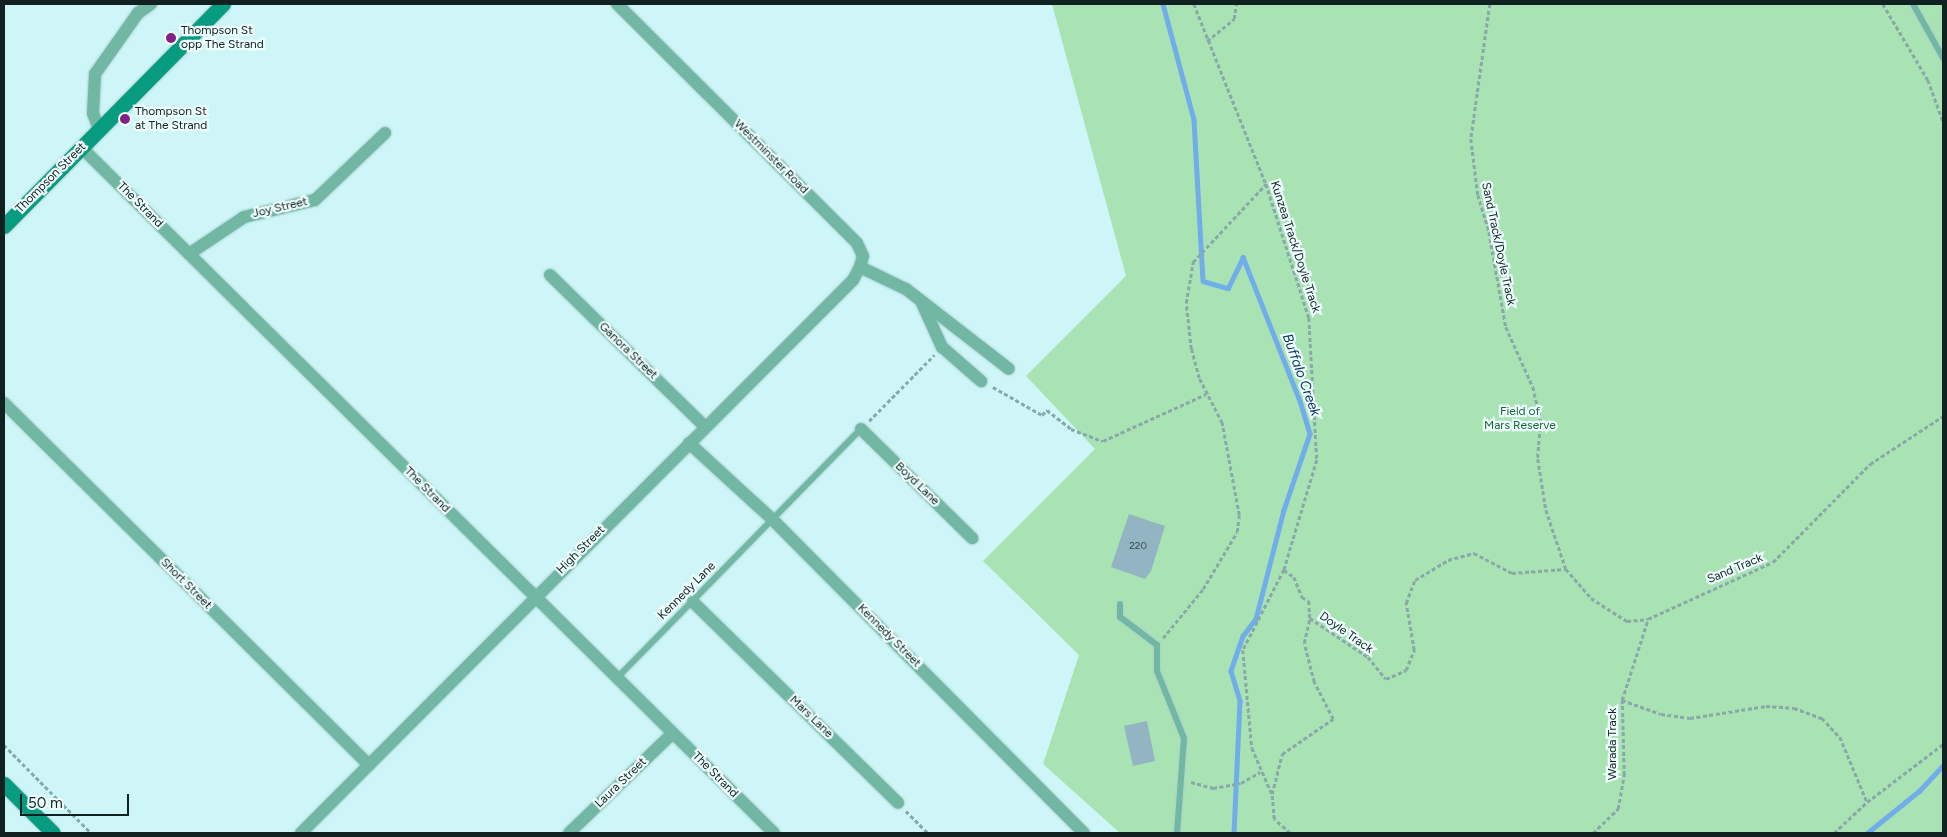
<!DOCTYPE html>
<style>
body{margin:0}
#map{position:relative;width:1947px;height:837px;overflow:hidden;background:#cef6f8;font-family:Figtree,sans-serif}
div>[style]{position:absolute}
[style*='--x']{left:calc(var(--x)*1px);top:calc(var(--y)*1px);width:calc(var(--w)*1px);rotate:calc(var(--a)*1deg)}
.green>*{inset:0;background:#a9e3b3}
.stream>*{height:4.5px;margin:-2.25px;padding:0 2.25px;transform-origin:2.25px;border-radius:2.25px;background:#72adeb}
.building>*{inset:0;background:#93b4c2}
.path>*{height:2.5px;margin-top:-1.25px;transform-origin:0;background:repeating-linear-gradient(90deg,#89a8aa 0 4px,transparent 0 6.5px)}
.roads{filter:drop-shadow(0 0 1px #accfd1) drop-shadow(0 0 1px #accfd1)}
.lane>*{height:6px;margin:-3px;padding:0 3px;transform-origin:3px;border-radius:3px;background:#71b7a4}
.street>*{height:12px;margin:-6px;padding:0 6px;transform-origin:6px;border-radius:6px;background:#71b7a4}
.secondary>*{height:15px;margin:-7.5px;padding:0 7.5px;transform-origin:7.5px;border-radius:7.5px;background:#079b80}
.dots>*{width:14px;height:14px;translate:-50% -50%;box-sizing:border-box;border:2px solid #eefefe;border-radius:50%}
span{translate:-50% -50%;white-space:nowrap;text-align:center;line-height:1.15;-webkit-text-stroke:4.5px #eefefe;paint-order:stroke}
.number-label{font-size:10px;color:#324549}
.number-label span{-webkit-text-stroke-width:0}
.poi-label{font-size:12px;color:#112021}
.left{translate:0 -50%;text-align:left}
.street-label{font-size:12px;color:#112021}
.park-label{font-size:12px;color:#1a6631}
.water-label{font-size:14px;color:#07335b;font-style:italic}
.frame{position:absolute;inset:0;border:5px solid #112021;pointer-events:none}
.scale{position:absolute;left:20px;top:794px;width:109px;height:22px;box-sizing:border-box;border:2px solid #112021;border-top:0;padding-left:6px;font-size:15px;line-height:18px;white-space:nowrap;color:#112021;-webkit-text-stroke:4px #eefefe;paint-order:stroke}
</style>
<div id="map">
<div class="green">
<i style="clip-path:polygon(1052px 4px,1943px 4px,1943px 833px,1120px 833px,1043px 764px,1079px 655px,983px 561px,1095px 449px,1026px 376px,1126px 276px)"></i>
</div>
<div class="stream">
<i style="--x:1163;--y:4;--w:120;--a:75"></i>
<i style="--x:1194;--y:120;--w:161;--a:86.8"></i>
<i style="--x:1203;--y:281;--w:26;--a:16"></i>
<i style="--x:1228;--y:288;--w:34;--a:-64"></i>
<i style="--x:1243;--y:257;--w:155;--a:68.4"></i>
<i style="--x:1300;--y:401;--w:34;--a:73"></i>
<i style="--x:1310;--y:434;--w:80;--a:108.9"></i>
<i style="--x:1284;--y:510;--w:113;--a:104.4"></i>
<i style="--x:1256;--y:619;--w:21;--a:127"></i>
<i style="--x:1243;--y:636;--w:37;--a:109"></i>
<i style="--x:1231;--y:671;--w:31;--a:73"></i>
<i style="--x:1240;--y:701;--w:132;--a:92.6"></i>
<i style="--x:1867;--y:833;--w:67;--a:-38.9"></i>
<i style="--x:1919;--y:791;--w:35;--a:-47"></i>
</div>
<div class="building">
<i style="clip-path:polygon(1129px 514px,1165px 526px,1151px 571px,1145px 579px,1111px 567px)"></i>
<i style="clip-path:polygon(1147px 721px,1155px 761px,1133px 766px,1124px 726px)"></i>
</div>
<div class="path">
<i style="--x:1194;--y:4;--w:194;--a:68.2"></i>
<i style="--x:1266;--y:184;--w:141;--a:72.2"></i>
<i style="--x:1309;--y:318;--w:142;--a:86.8"></i>
<i style="--x:1317;--y:460;--w:115;--a:106.7"></i>
<i style="--x:1284;--y:570;--w:90;--a:117.1"></i>
<i style="--x:1243;--y:650;--w:98;--a:84.8"></i>
<i style="--x:1252;--y:748;--w:50;--a:66.5"></i>
<i style="--x:1490;--y:4;--w:136;--a:98"></i>
<i style="--x:1471;--y:139;--w:56;--a:82.9"></i>
<i style="--x:1478;--y:195;--w:39;--a:73"></i>
<i style="--x:1489;--y:232;--w:97;--a:79.9"></i>
<i style="--x:1506;--y:327;--w:66;--a:65.8"></i>
<i style="--x:1533;--y:387;--w:35;--a:77"></i>
<i style="--x:1541;--y:421;--w:38;--a:95"></i>
<i style="--x:1538;--y:459;--w:52;--a:81.1"></i>
<i style="--x:1546;--y:510;--w:62;--a:71.3"></i>
<i style="--x:1566;--y:569;--w:38;--a:49"></i>
<i style="--x:1591;--y:598;--w:43;--a:32.6"></i>
<i style="--x:1627;--y:621;--w:21;--a:-5"></i>
<i style="--x:1648;--y:619;--w:137;--a:-24.5"></i>
<i style="--x:1773;--y:562;--w:138;--a:-45.3"></i>
<i style="--x:1870;--y:464;--w:87;--a:-33.3"></i>
<i style="--x:1883;--y:4;--w:88;--a:59.4"></i>
<i style="--x:1928;--y:80;--w:44;--a:69.9"></i>
<i style="--x:1207;--y:41;--w:35;--a:-39"></i>
<i style="--x:1234;--y:19;--w:15;--a:-82"></i>
<i style="--x:993;--y:387;--w:56;--a:29.7"></i>
<i style="--x:1042;--y:415;--w:7;--a:-45"></i>
<i style="--x:1047;--y:410;--w:31;--a:38"></i>
<i style="--x:1071;--y:429;--w:34;--a:21"></i>
<i style="--x:1103;--y:441;--w:113;--a:-24.5"></i>
<i style="--x:869;--y:421;--w:93;--a:-45.4"></i>
<i style="--x:1284;--y:570;--w:12;--a:35"></i>
<i style="--x:1294;--y:577;--w:22;--a:68"></i>
<i style="--x:1302;--y:597;--w:8;--a:30"></i>
<i style="--x:1309;--y:601;--w:17;--a:87"></i>
<i style="--x:1163;--y:638;--w:63;--a:-50.8"></i>
<i style="--x:1203;--y:589;--w:66;--a:-59.2"></i>
<i style="--x:1237;--y:532;--w:17;--a:-83"></i>
<i style="--x:1239;--y:515;--w:94;--a:-100.5"></i>
<i style="--x:1222;--y:423;--w:51;--a:-117.1"></i>
<i style="--x:1199;--y:378;--w:30;--a:-105"></i>
<i style="--x:1191;--y:349;--w:46;--a:-96.2"></i>
<i style="--x:1186;--y:303;--w:42;--a:-80.3"></i>
<i style="--x:1193;--y:262;--w:107;--a:-46.9"></i>
<i style="--x:1622;--y:700;--w:41;--a:19.7"></i>
<i style="--x:1661;--y:714;--w:29;--a:8"></i>
<i style="--x:1690;--y:718;--w:77;--a:-9"></i>
<i style="--x:1766;--y:706;--w:28;--a:4"></i>
<i style="--x:1794;--y:708;--w:30;--a:20"></i>
<i style="--x:1822;--y:718;--w:26;--a:47"></i>
<i style="--x:1840;--y:737;--w:70;--a:67.4"></i>
<i style="--x:4;--y:745;--w:124;--a:45.3"></i>
<i style="--x:1191;--y:782;--w:23;--a:15"></i>
<i style="--x:1213;--y:788;--w:28;--a:-10"></i>
<i style="--x:1241;--y:783;--w:22;--a:-30"></i>
<i style="--x:906;--y:811;--w:31;--a:45"></i>
<i style="--x:1290;--y:833;--w:21;--a:-139"></i>
<i style="--x:1274;--y:819;--w:25;--a:-95"></i>
<i style="--x:1272;--y:794;--w:41;--a:-76"></i>
<i style="--x:1282;--y:754;--w:62;--a:-34.5"></i>
<i style="--x:1333;--y:719;--w:42;--a:-117.2"></i>
<i style="--x:1314;--y:682;--w:40;--a:-104.4"></i>
<i style="--x:1304;--y:643;--w:26;--a:-77"></i>
<i style="--x:1310;--y:618;--w:70;--a:33.9"></i>
<i style="--x:1368;--y:657;--w:28;--a:51"></i>
<i style="--x:1386;--y:679;--w:22;--a:-24"></i>
<i style="--x:1406;--y:670;--w:22;--a:-68"></i>
<i style="--x:1414;--y:650;--w:48;--a:-99.7"></i>
<i style="--x:1406;--y:603;--w:25;--a:-69"></i>
<i style="--x:1415;--y:580;--w:39;--a:-31"></i>
<i style="--x:1448;--y:560;--w:27;--a:-15"></i>
<i style="--x:1474;--y:553;--w:43;--a:27.8"></i>
<i style="--x:1512;--y:573;--w:54;--a:-4.2"></i>
<i style="--x:1593;--y:833;--w:35;--a:-44"></i>
<i style="--x:1618;--y:809;--w:35;--a:-80"></i>
<i style="--x:1624;--y:775;--w:75;--a:-91.5"></i>
<i style="--x:1622;--y:700;--w:85;--a:-72.2"></i>
<i style="--x:1834;--y:833;--w:45;--a:-43.2"></i>
<i style="--x:1867;--y:802;--w:96;--a:-37.3"></i>
</div>
<div class="roads">
<div class="lane">
<i style="--x:1913;--y:4;--w:62;--a:60.9"></i>
<i style="--x:1120;--y:604;--w:13;--a:90"></i>
<i style="--x:1120;--y:617;--w:46;--a:37.1"></i>
<i style="--x:1157;--y:645;--w:26;--a:90"></i>
<i style="--x:1157;--y:671;--w:72;--a:68.1"></i>
<i style="--x:1184;--y:738;--w:95;--a:94.2"></i>
<i style="--x:617;--y:678;--w:349;--a:-45.6"></i>
</div>
<div class="street">
<i style="--x:99;--y:129;--w:17;--a:-111"></i>
<i style="--x:93;--y:113;--w:39;--a:-87"></i>
<i style="--x:95;--y:74;--w:75;--a:-54.8"></i>
<i style="--x:138;--y:13;--w:16;--a:-35"></i>
<i style="--x:81;--y:147;--w:975;--a:44.71"></i>
<i style="--x:189;--y:254;--w:66;--a:-33.9"></i>
<i style="--x:244;--y:217;--w:73;--a:-13.5"></i>
<i style="--x:315;--y:200;--w:97;--a:-43.7"></i>
<i style="--x:860;--y:267;--w:51;--a:25.6"></i>
<i style="--x:906;--y:289;--w:130;--a:37.8"></i>
<i style="--x:550;--y:275;--w:217;--a:44.4"></i>
<i style="--x:921;--y:301;--w:51;--a:65.5"></i>
<i style="--x:942;--y:347;--w:52;--a:41.1"></i>
<i style="--x:4;--y:403;--w:514;--a:44.76"></i>
<i style="--x:861;--y:429;--w:156;--a:44.5"></i>
<i style="--x:689;--y:443;--w:115;--a:42.5"></i>
<i style="--x:774;--y:521;--w:440;--a:45.2"></i>
<i style="--x:693;--y:602;--w:287;--a:44.4"></i>
<i style="--x:301;--y:833;--w:781;--a:-45.05"></i>
<i style="--x:853;--y:280;--w:15;--a:-62"></i>
<i style="--x:860;--y:267;--w:11;--a:-75"></i>
<i style="--x:863;--y:256;--w:14;--a:-115"></i>
<i style="--x:857;--y:243;--w:339;--a:-135.1"></i>
<i style="--x:569;--y:833;--w:144;--a:-43.9"></i>
</div>
<div class="secondary">
<i style="--x:4;--y:226;--w:312;--a:-45.4"></i>
<i style="--x:4;--y:784;--w:69;--a:45"></i>
</div>
</div>
<div class="dots">
<i style="left:171px;top:38px;background:#852089"></i>
<i style="left:125px;top:119px;background:#852089"></i>
</div>
<div class="number-label">
<span style="left:1138px;top:546px">220</span>
</div>
<div class="poi-label">
<span class="left" style="left:181px;top:38px">Thompson St<br>opp The Strand</span>
<span class="left" style="left:135px;top:119px">Thompson St<br>at The Strand</span>
</div>
<div class="street-label">
<span style="left:771px;top:157px;rotate:45deg">Westminster Road</span>
<span style="left:51px;top:178px;rotate:-45deg">Thompson Street</span>
<span style="left:140px;top:205px;rotate:45deg">The Strand</span>
<span style="left:280px;top:208px;rotate:-13deg">Joy Street</span>
<span style="left:1498px;top:244px;rotate:78deg">Sand Track/Doyle Track</span>
<span style="left:1295px;top:247px;rotate:72deg">Kunzea Track/Doyle Track</span>
<span style="left:628px;top:351px;rotate:44deg">Ganora Street</span>
<span style="left:917px;top:484px;rotate:44deg">Boyd Lane</span>
<span style="left:427px;top:490px;rotate:45deg">The Strand</span>
<span style="left:581px;top:550px;rotate:-45deg">High Street</span>
<span style="left:1735px;top:569px;rotate:-23deg">Sand Track</span>
<span style="left:186px;top:584px;rotate:45deg">Short Street</span>
<span style="left:687px;top:591px;rotate:-45deg">Kennedy Lane</span>
<span style="left:1346px;top:633px;rotate:35deg">Doyle Track</span>
<span style="left:889px;top:636px;rotate:45deg">Kennedy Street</span>
<span style="left:811px;top:717px;rotate:44deg">Mars Lane</span>
<span style="left:1613px;top:744px;rotate:-90deg">Warada Track</span>
<span style="left:715px;top:775px;rotate:45deg">The Strand</span>
<span style="left:621px;top:783px;rotate:-44deg">Laura Street</span>
</div>
<div class="park-label">
<span style="left:1520px;top:419px">Field of<br>Mars Reserve</span>
</div>
<div class="water-label">
<span style="left:1301px;top:375px;rotate:70deg">Buffalo Creek</span>
</div>
<div class="frame"></div>
<div class="scale">50 m</div>
</div>
